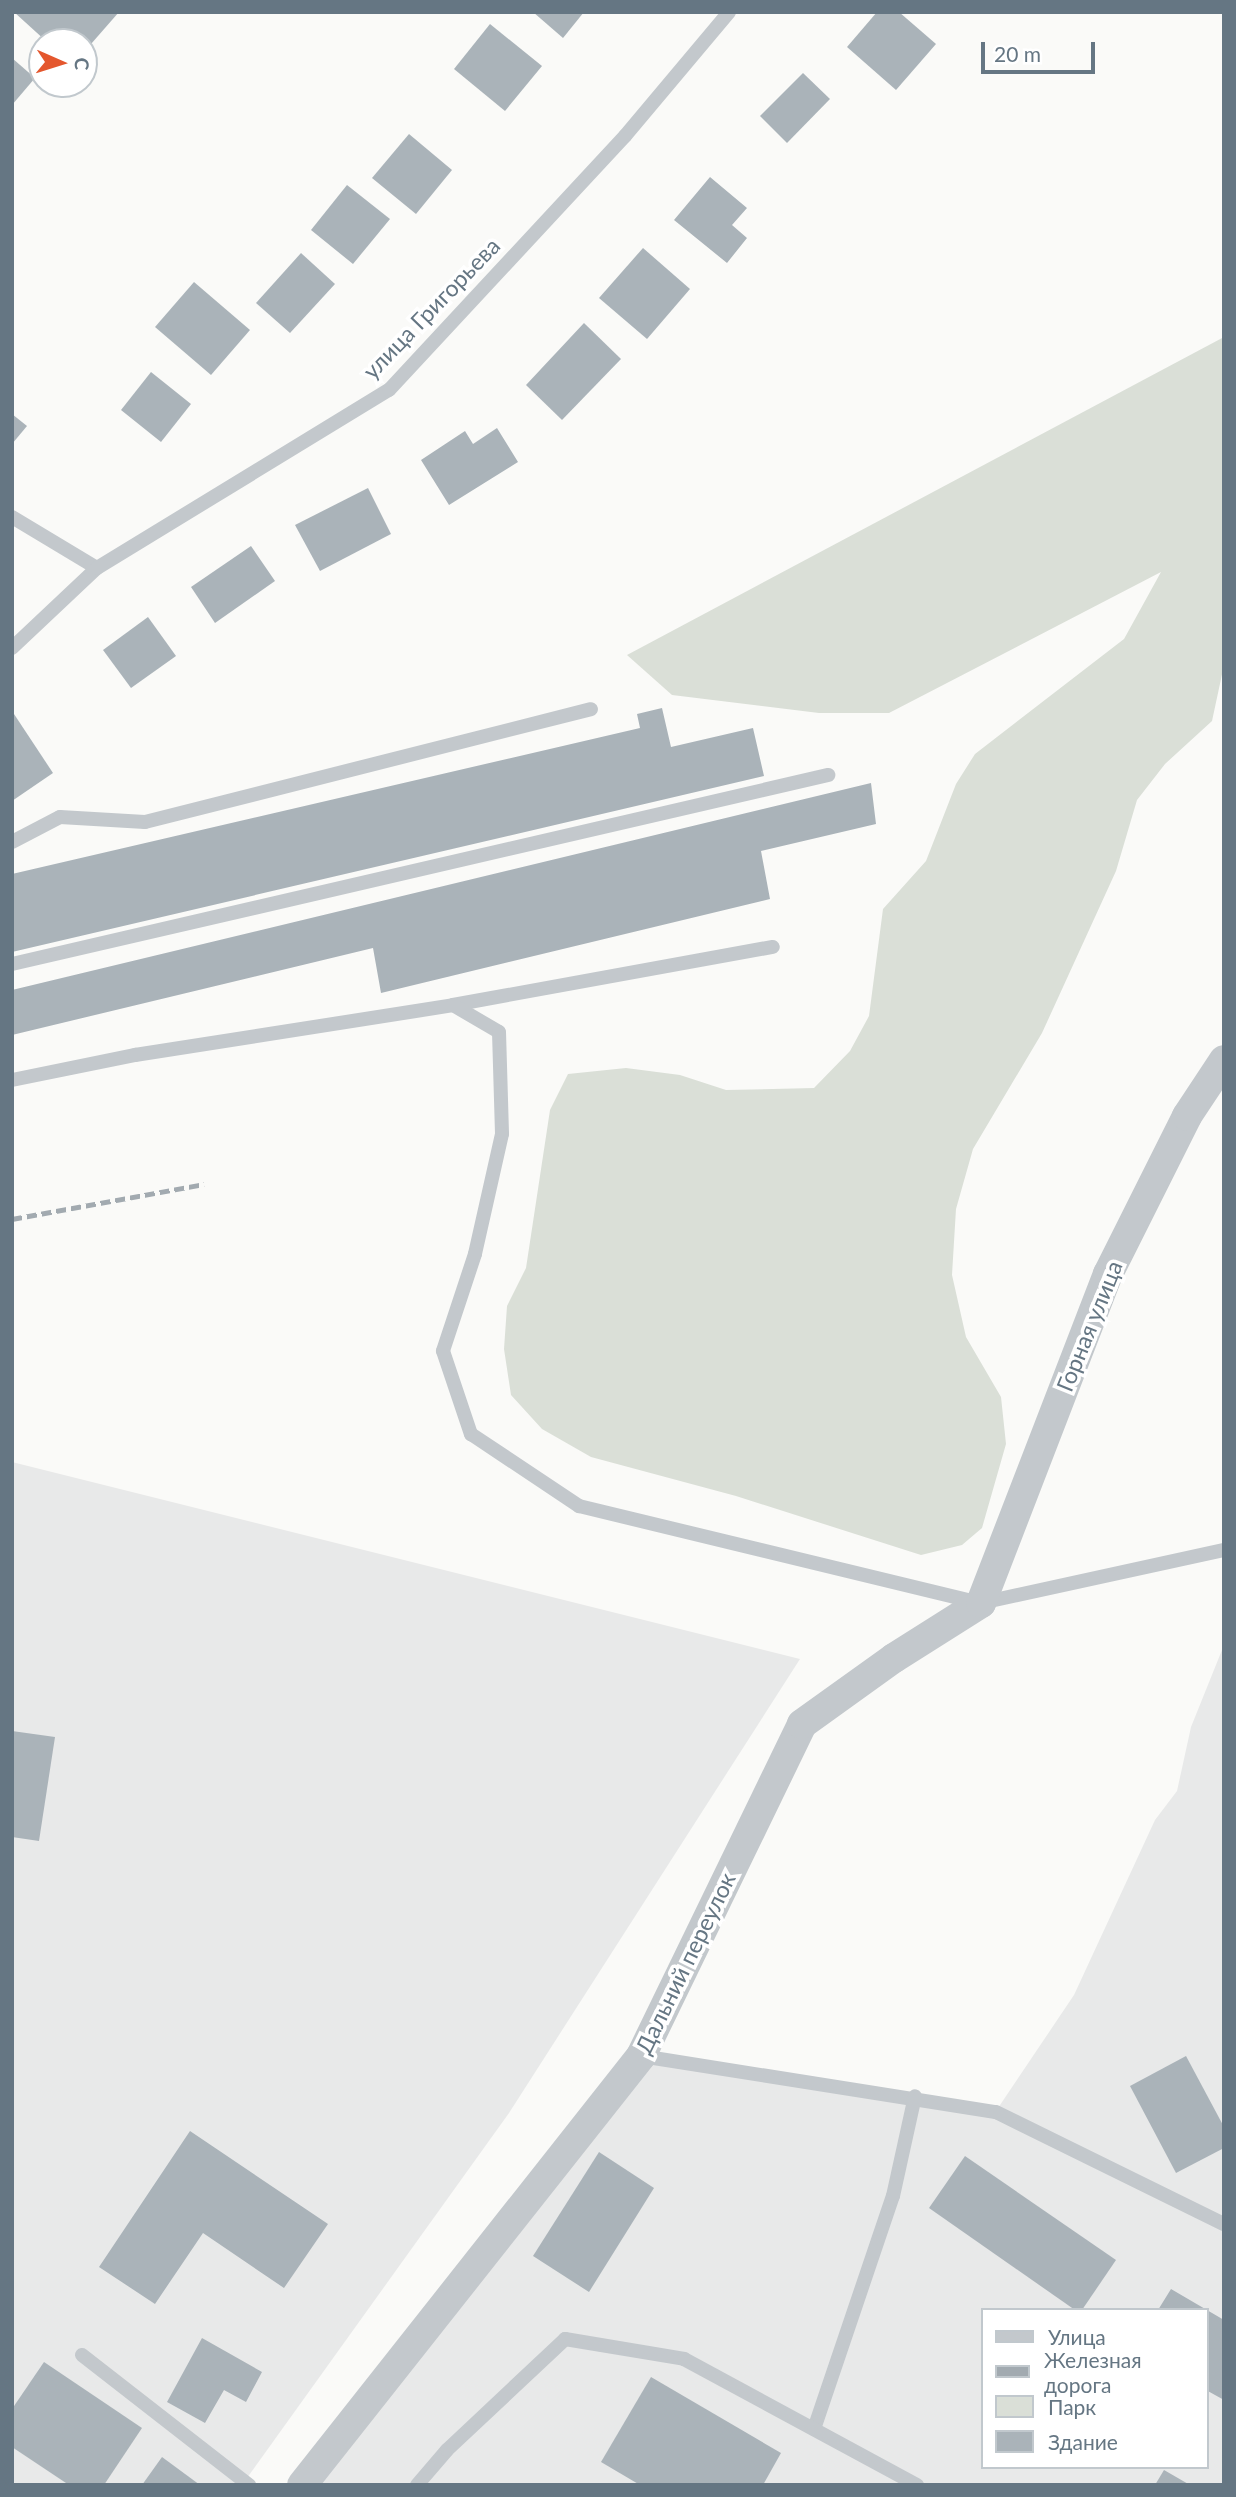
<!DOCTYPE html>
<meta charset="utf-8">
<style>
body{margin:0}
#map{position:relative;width:1236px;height:2497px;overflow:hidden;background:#fafaf8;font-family:Lato,sans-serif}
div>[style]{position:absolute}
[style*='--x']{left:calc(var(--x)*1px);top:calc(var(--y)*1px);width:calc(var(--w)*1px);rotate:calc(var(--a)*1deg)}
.built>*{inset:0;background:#e8e9e9}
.green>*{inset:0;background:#dadfd7}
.building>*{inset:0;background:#aab3b9}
.lane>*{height:14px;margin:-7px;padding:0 7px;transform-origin:7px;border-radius:7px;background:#c3c8cc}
.street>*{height:30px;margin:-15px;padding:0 15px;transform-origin:15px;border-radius:15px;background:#c3c8cc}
.rail>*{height:5px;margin-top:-2.5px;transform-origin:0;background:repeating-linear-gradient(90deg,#a2aab0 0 10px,transparent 0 15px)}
span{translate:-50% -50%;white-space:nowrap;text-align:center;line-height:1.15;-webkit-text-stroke:7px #fff;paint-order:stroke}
.street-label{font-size:23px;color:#657683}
.frame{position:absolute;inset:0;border:14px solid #657683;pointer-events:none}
.legend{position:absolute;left:981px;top:2308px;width:228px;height:161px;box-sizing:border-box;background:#fff;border:2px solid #c1c8cd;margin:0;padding:9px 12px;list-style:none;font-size:21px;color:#657683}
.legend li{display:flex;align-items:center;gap:14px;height:35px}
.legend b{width:35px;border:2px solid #c1c8cd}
.north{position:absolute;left:28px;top:28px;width:70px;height:70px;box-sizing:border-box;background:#fff;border:2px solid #c1c8cd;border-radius:50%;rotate:93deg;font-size:19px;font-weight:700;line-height:28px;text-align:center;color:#657683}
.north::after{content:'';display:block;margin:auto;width:24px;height:32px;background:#e4572e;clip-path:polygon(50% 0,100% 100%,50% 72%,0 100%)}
.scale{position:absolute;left:981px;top:42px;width:114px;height:32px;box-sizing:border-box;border:4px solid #657683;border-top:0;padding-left:9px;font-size:21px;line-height:24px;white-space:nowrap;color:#657683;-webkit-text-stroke:5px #fff;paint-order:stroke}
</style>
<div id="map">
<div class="built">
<i style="clip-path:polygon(12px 1462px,800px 1659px,509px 2113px,242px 2485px,12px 2485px)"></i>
<i style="clip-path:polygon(evenodd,1224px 1645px,1224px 2485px,296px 2485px,641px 2056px,996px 2111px,1074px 1995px,1155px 1820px,1177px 1791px,1191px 1727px,1224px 1645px,982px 2310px,1206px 2310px,1206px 2467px,982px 2467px,982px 2310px)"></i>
</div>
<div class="green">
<i style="clip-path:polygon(1224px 337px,1224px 665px,1212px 721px,1165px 764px,1137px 800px,1116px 871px,1042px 1033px,973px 1149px,956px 1209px,952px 1275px,966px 1337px,1001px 1397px,1006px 1444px,982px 1528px,962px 1545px,921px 1555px,736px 1496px,591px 1457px,542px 1429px,511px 1395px,504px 1349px,507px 1306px,526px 1268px,550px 1110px,568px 1074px,626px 1068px,680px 1075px,726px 1090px,814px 1088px,850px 1051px,869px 1016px,883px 909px,926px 861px,956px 784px,975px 754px,1124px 639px,1161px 572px,889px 713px,819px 713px,672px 695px,627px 655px)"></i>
</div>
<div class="building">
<i style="clip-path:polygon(14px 12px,119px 12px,84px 52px,84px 42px,47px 42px)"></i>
<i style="clip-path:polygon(533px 12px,584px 12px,563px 38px)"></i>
<i style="clip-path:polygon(877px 12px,899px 12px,936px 44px,896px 90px,847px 47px)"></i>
<i style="clip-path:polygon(490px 24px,542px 66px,505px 111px,454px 69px)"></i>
<i style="clip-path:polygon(12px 58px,35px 78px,12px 105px)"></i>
<i style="clip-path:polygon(803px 73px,830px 99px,787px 143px,760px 116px)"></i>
<i style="clip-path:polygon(409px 134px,452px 170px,416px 214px,372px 178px)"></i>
<i style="clip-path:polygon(710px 177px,747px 208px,732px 225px,747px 238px,727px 263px,674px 220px)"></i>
<i style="clip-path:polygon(347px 185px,390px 219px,353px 264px,311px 230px)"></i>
<i style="clip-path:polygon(643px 248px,690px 289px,647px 339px,599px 298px)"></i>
<i style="clip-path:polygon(301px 253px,335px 284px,290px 333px,256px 303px)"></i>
<i style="clip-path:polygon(194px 282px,250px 330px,211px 375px,155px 327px)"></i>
<i style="clip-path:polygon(584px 323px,621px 359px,562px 420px,526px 385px)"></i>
<i style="clip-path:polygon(151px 372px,191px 404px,161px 442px,121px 410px)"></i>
<i style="clip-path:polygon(12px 414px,27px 426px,12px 444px)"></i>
<i style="clip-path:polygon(497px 428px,518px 462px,449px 505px,421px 460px,465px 431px,473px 444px)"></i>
<i style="clip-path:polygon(368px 488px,391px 534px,320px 571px,295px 525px)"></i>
<i style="clip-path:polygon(251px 546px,275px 581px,215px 623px,191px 587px)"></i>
<i style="clip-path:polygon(148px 617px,176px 656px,131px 688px,103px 650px)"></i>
<i style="clip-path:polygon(662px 708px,671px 747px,753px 728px,764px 776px,12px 952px,12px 874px,640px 728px,637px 714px)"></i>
<i style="clip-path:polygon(14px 714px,53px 773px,12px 801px,12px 715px)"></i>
<i style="clip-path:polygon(871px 783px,876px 824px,761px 851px,770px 899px,381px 993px,373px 948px,12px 1035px,12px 990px)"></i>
<i style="clip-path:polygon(12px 1731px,55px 1737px,39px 1841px,12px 1837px)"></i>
<i style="clip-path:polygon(1186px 2056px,1224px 2127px,1224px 2148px,1176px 2173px,1130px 2086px)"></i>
<i style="clip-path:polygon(190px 2131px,328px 2224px,284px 2288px,203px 2233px,155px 2304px,99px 2267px)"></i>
<i style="clip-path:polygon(599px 2152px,654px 2188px,589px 2292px,533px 2256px)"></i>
<i style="clip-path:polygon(965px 2156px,1116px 2260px,1082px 2310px,1075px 2310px,929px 2208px)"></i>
<i style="clip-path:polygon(1171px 2289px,1224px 2320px,1224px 2400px,1206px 2390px,1206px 2310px,1158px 2310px)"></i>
<i style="clip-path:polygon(202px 2338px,262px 2372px,246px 2402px,224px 2390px,205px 2423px,167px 2402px)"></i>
<i style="clip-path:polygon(44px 2362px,142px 2428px,104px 2485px,69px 2485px,12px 2447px,12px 2409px)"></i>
<i style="clip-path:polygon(651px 2377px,781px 2453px,763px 2485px,640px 2485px,601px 2462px)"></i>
<i style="clip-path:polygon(162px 2457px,200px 2485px,142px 2485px)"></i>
<i style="clip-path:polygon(1164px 2470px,1190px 2485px,1155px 2485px)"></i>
</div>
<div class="lane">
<i style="--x:12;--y:517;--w:99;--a:31"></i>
<i style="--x:12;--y:648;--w:117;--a:-43.3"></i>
<i style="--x:97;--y:568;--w:342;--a:-31.4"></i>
<i style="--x:389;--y:390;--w:347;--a:-47.1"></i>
<i style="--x:625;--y:136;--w:162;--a:-50"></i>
<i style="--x:12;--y:842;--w:54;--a:-27.5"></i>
<i style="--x:60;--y:817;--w:85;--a:3.4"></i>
<i style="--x:145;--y:822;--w:460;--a:-14.2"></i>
<i style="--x:12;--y:964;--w:838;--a:-13.04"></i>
<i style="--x:453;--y:1005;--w:325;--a:-10.3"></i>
<i style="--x:12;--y:1080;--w:126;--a:-11.5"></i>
<i style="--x:135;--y:1055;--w:322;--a:-8.9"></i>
<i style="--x:453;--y:1005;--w:53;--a:30.4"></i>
<i style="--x:499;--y:1032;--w:102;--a:88.3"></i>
<i style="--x:502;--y:1134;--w:123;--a:102.7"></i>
<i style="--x:475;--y:1254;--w:102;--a:108.3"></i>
<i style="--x:443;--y:1351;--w:88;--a:71.4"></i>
<i style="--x:471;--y:1434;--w:130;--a:33.7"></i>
<i style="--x:579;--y:1506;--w:414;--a:13.6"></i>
<i style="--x:981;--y:1603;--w:249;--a:-12.3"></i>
<i style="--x:641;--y:2056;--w:359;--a:9"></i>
<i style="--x:996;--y:2112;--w:254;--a:26.2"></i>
<i style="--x:82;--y:2355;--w:212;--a:37.9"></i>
<i style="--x:814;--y:2429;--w:246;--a:-71.3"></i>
<i style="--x:893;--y:2196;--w:102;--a:-77.6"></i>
<i style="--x:417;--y:2485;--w:46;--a:-49.4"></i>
<i style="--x:447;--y:2450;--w:162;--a:-43.2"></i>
<i style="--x:565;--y:2339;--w:121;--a:9.5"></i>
<i style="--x:684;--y:2359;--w:265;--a:28.4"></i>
</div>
<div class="street">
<i style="--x:302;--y:2485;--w:547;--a:-51.68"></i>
<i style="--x:641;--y:2056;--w:369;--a:-64.1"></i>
<i style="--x:802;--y:1724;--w:113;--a:-35.7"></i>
<i style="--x:894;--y:1658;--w:103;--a:-32.3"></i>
<i style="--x:981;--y:1603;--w:353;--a:-68.9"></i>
<i style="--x:1108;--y:1274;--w:177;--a:-63.4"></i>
<i style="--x:1187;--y:1116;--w:67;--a:-56.5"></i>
</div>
<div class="rail">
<i style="--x:12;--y:1219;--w:195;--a:-10.3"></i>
</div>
<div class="street-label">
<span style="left:431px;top:308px;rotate:-46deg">улица Григорьева</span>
<span style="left:1089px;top:1326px;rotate:-68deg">Горная улица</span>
<span style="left:685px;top:1963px;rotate:-64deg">Дальний переулок</span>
</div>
<div class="frame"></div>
<ul class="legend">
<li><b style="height:9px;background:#c3c8cc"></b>Улица</li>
<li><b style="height:9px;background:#a2aab0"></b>Железная дорога</li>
<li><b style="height:19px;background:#dadfd7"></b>Парк</li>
<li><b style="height:19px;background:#aab3b9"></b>Здание</li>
</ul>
<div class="north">С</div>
<div class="scale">20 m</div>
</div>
